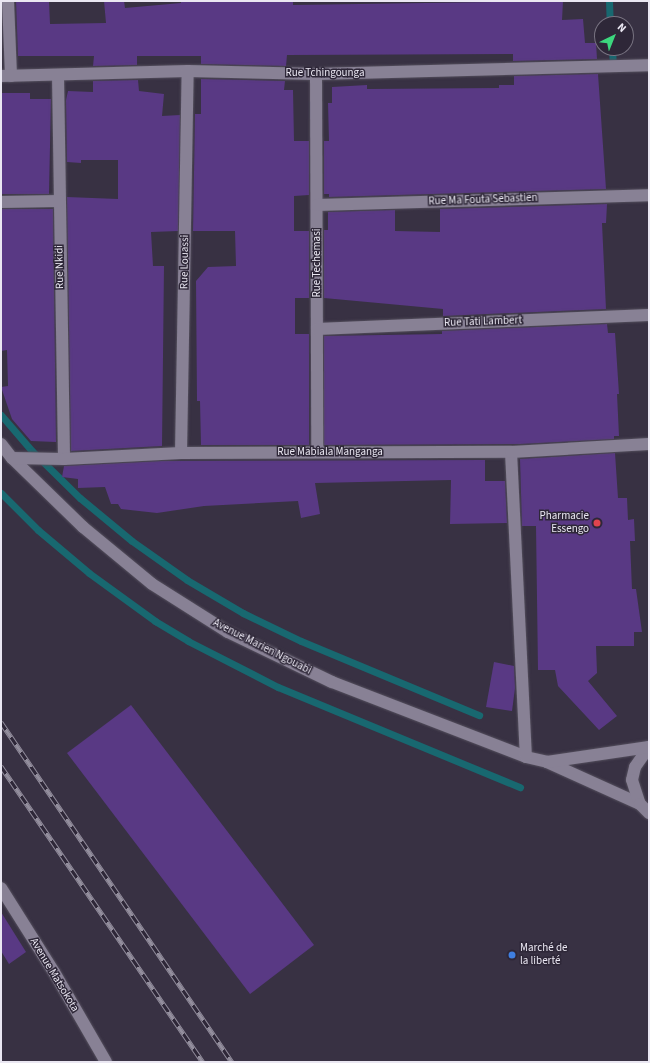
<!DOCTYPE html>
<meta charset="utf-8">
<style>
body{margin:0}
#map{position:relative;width:650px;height:1063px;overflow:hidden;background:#383143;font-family:"Source Sans 3",sans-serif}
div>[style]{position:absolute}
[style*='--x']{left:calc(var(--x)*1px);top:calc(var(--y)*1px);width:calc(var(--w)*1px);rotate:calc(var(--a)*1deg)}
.stream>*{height:7px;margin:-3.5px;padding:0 3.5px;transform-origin:3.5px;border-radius:3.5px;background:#186870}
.building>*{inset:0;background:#593984}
.roads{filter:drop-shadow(0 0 1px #544f5d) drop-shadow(0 0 1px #544f5d)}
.minor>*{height:12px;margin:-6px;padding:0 6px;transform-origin:6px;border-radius:6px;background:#888195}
.rail>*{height:4.5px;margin-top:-2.25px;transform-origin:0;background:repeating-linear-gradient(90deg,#2e2738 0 9px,#938e9d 0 18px);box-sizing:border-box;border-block:1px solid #938e9d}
.dots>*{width:11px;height:11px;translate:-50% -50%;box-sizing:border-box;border:2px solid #2e2738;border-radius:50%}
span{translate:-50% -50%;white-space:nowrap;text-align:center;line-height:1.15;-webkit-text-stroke:3px #2e2738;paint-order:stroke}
.street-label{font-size:11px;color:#eae7f2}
.poi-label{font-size:11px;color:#eae7f2}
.right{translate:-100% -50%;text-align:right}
.left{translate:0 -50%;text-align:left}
.frame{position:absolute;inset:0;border:2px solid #eae7f2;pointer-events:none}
.north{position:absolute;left:594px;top:16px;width:40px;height:40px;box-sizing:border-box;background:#2e2738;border:1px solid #797482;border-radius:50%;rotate:43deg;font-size:11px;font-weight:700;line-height:16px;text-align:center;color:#eae7f2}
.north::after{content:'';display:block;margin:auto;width:14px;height:18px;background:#3cd77e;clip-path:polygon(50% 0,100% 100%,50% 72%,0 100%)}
</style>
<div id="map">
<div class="stream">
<i style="--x:609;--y:1;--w:23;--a:88"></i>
<i style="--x:612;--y:48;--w:17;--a:87"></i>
<i style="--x:1;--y:415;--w:48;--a:49.3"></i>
<i style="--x:32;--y:451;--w:67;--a:44.4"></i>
<i style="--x:80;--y:498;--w:67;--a:39.6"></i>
<i style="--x:132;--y:541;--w:67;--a:35.3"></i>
<i style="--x:187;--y:580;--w:65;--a:30.5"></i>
<i style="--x:243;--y:613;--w:64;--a:25.8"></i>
<i style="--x:301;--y:641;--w:193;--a:22.6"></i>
<i style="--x:1;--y:493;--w:52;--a:45"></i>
<i style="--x:38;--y:530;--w:67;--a:40.1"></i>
<i style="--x:89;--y:573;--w:82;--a:36"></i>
<i style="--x:155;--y:621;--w:39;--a:31"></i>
<i style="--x:188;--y:641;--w:101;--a:27.1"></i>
<i style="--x:278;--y:687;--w:262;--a:22.5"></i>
</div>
<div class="building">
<i style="clip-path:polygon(16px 1px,49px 1px,50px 24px,106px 23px,104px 1px,124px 1px,125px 8px,181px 3px,181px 1px,293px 1px,293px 5px,563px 1px,562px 20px,583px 19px,585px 43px,596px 43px,597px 59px,513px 61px,513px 54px,287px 55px,286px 66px,201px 64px,201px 56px,137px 56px,137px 65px,93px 66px,94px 56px,18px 56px)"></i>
<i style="clip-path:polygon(598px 74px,606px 189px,329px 197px,329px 194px,324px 194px,324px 141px,329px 141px,328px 103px,332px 103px,332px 87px,367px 85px,367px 89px,499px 88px,499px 85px,514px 85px,514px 76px)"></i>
<i style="clip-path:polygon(201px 79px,285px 81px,284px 90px,293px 90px,294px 141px,309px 141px,309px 195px,294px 196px,294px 231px,309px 231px,309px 298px,295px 298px,295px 334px,309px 334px,309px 445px,201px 445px,200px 401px,197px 401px,196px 281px,208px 267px,236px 266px,235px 231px,193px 231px,195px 114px,201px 114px)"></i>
<i style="clip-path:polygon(138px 80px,139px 91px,164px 94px,162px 116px,180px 115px,178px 231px,151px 232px,153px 266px,164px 266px,162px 446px,71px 451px,67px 197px,118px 199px,118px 160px,81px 160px,81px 163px,67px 162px,66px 100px,68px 91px,93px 92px,93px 81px)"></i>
<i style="clip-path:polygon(1px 93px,30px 93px,30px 99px,51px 99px,49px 194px,1px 194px)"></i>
<i style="clip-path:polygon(607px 204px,606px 223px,602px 223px,606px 309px,443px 316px,443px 309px,324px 298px,324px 230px,328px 230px,328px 212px,395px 210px,395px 231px,440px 232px,440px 209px)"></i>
<i style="clip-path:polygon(1px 209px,53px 209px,56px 442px,31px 441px,12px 419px,1px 387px,8px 386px,7px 350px,1px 351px)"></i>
<i style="clip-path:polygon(607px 324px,608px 333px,615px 333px,619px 394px,617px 394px,619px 436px,614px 436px,614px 439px,520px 444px,324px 445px,324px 336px,442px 334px,442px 331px)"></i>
<i style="clip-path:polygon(615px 453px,618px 498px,627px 498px,628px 520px,634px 519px,635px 541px,630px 541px,632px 589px,636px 589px,642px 632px,634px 632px,634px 646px,596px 646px,597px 673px,588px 681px,617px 716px,599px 730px,558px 686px,555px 670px,538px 670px,536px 526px,522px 526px,520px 459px)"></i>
<i style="clip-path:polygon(485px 460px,485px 481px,505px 481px,507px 523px,450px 524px,451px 480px,315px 483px,320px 514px,301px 518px,298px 501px,204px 506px,157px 513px,121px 509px,118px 504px,111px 504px,105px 487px,78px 488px,78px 479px,62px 477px,64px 466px,162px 461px)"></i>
<i style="clip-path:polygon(494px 662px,514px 666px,515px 688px,512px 711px,486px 707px)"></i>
<i style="clip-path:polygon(131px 705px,314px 945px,250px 994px,67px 753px)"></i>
<i style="clip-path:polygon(1px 912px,26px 952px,9px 964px,1px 951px)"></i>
</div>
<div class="roads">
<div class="minor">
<i style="--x:8;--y:1;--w:75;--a:87.7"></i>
<i style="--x:316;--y:74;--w:378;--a:89.8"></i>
<i style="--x:58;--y:75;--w:384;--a:89.1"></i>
<i style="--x:1;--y:76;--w:187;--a:-1.5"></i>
<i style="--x:188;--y:71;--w:128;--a:1.3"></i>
<i style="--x:316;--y:74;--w:333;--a:-1.5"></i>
<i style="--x:1;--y:202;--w:58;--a:-1"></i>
<i style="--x:317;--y:205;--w:332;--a:-1.7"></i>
<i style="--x:317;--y:329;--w:332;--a:-2.4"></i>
<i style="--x:1;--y:444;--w:18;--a:52"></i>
<i style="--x:12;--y:458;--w:99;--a:44.2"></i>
<i style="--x:83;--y:527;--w:89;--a:39.6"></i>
<i style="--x:152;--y:584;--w:90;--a:32.3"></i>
<i style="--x:228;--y:632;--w:115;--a:25.7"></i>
<i style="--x:332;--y:682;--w:208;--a:21.1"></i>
<i style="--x:526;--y:757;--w:22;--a:13"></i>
<i style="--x:547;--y:762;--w:102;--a:24.3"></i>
<i style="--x:511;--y:452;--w:305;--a:87.2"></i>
<i style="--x:181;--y:453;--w:382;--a:-89"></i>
<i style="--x:12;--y:458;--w:52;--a:1.1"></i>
<i style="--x:64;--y:459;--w:117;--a:-2.9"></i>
<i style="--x:181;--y:453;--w:330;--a:-0.2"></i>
<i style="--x:511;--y:452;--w:138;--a:-3.3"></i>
<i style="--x:649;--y:747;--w:24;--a:125"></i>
<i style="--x:635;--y:767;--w:13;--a:103"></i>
<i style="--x:632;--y:780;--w:25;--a:72"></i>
<i style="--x:640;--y:804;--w:13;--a:45"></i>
<i style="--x:547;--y:762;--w:103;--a:-8.4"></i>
<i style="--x:1;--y:888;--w:99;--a:57.8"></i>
<i style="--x:54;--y:972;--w:104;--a:60"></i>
</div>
</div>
<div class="rail">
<i style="--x:1;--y:722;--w:411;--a:55.8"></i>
<i style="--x:1;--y:766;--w:358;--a:55.7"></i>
</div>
<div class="dots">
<i style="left:597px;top:523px;background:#e0444e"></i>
<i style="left:512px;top:955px;background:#3f7fe0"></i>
</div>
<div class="street-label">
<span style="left:325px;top:73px">Rue Tchingounga</span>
<span style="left:483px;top:200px;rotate:-2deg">Rue Ma Fouta Sebastien</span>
<span style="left:185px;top:262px;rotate:-89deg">Rue Louassi</span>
<span style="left:317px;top:263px;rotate:-90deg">Rue Techemasi</span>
<span style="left:60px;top:267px;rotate:-91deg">Rue Nkidi</span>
<span style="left:483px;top:322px;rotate:-2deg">Rue Tati Lambert</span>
<span style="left:330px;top:452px">Rue Mabiala Manganga</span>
<span style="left:262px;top:647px;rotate:27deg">Avenue Marien Ngouabi</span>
<span style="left:54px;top:975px;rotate:59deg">Avenue Matsokota</span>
</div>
<div class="poi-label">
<span class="right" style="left:589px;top:523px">Pharmacie<br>Essengo</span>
<span class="left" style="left:520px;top:955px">Marché de<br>la liberté</span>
</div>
<div class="frame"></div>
<div class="north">N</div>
</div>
